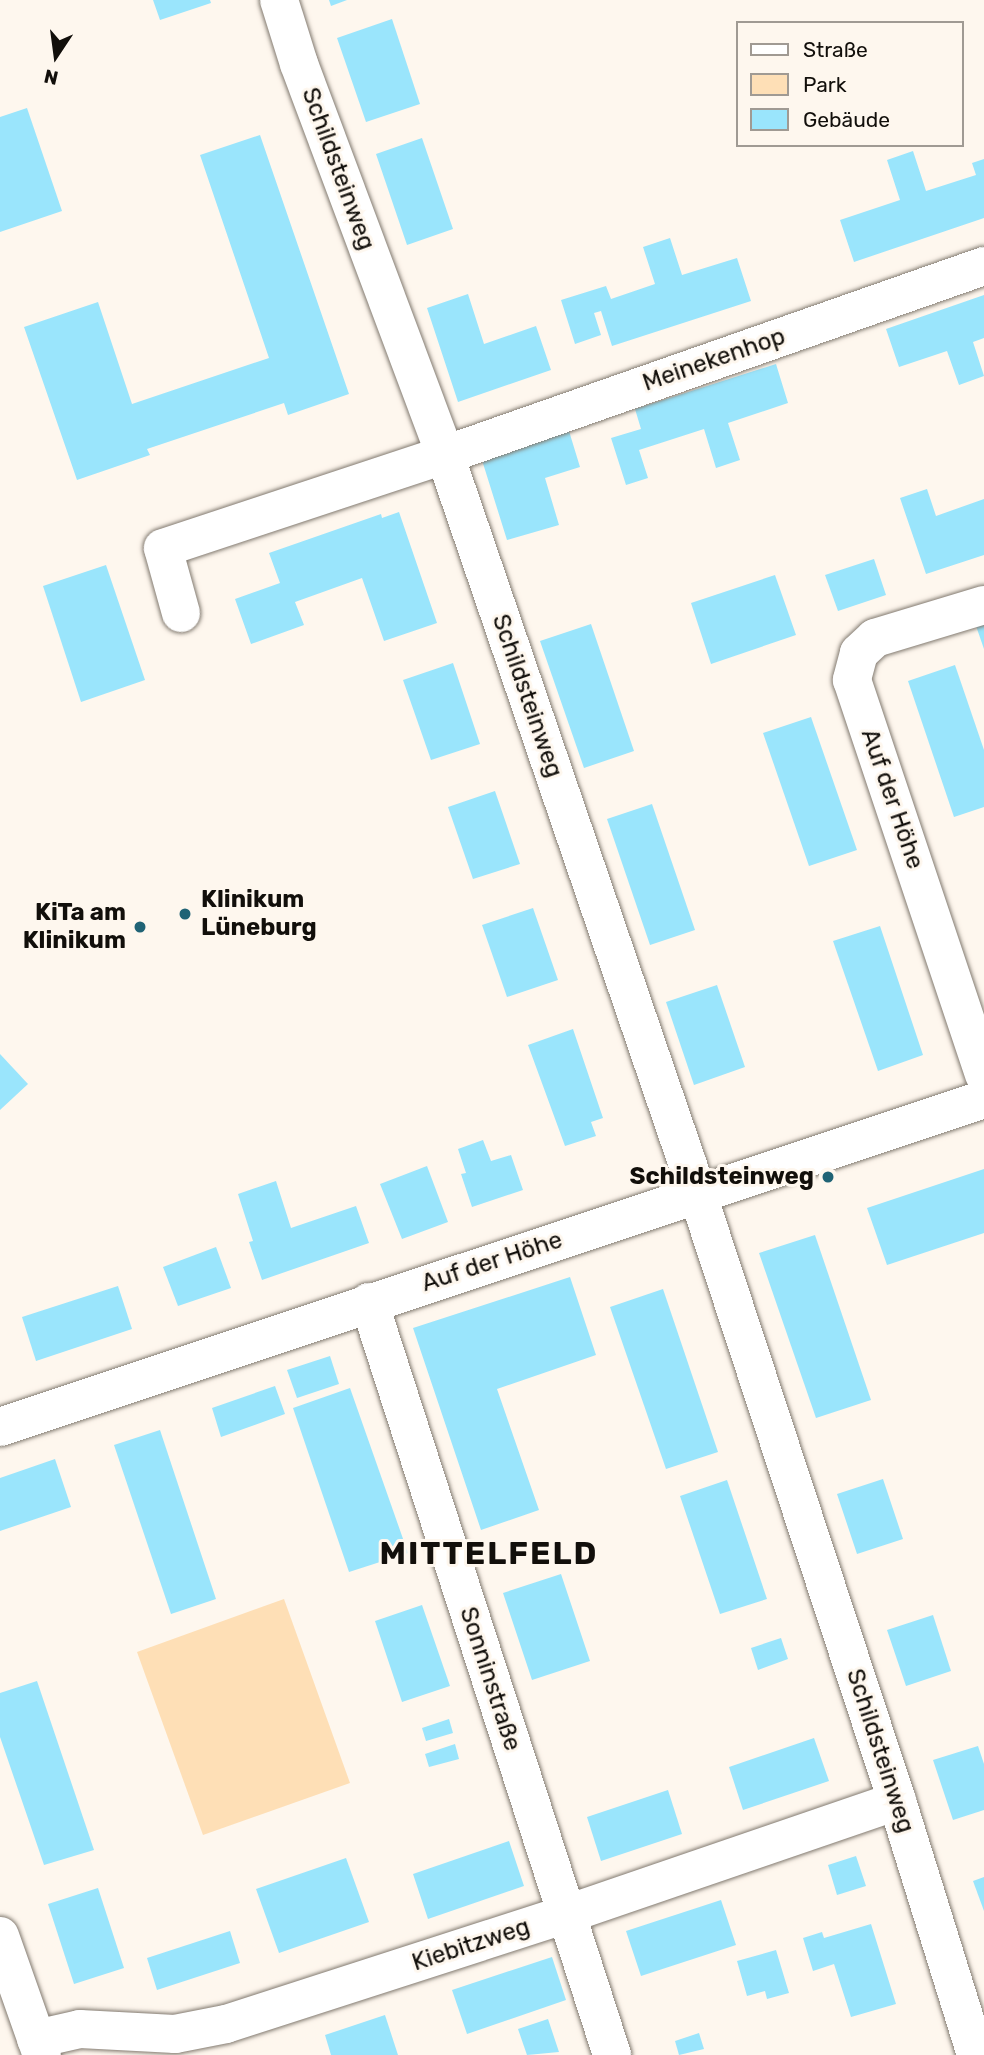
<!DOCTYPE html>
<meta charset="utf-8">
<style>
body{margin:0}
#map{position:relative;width:984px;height:2055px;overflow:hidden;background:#fef7ee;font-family:Rubik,sans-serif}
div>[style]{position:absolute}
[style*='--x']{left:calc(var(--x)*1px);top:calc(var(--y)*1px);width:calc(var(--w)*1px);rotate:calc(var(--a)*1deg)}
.green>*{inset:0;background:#fedfb6}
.building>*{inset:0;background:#9ae5fc}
.roads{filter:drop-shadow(0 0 2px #827a70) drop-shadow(0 0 2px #827a70)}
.minor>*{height:38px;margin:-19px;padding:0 19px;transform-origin:19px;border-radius:19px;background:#fff}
.dots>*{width:19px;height:19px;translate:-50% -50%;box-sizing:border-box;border:4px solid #fef7ee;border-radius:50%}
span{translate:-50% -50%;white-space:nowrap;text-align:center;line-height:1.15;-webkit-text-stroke:6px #fef7ee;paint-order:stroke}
.street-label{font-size:24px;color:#120f0b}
.poi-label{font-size:24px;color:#120f0b;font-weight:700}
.left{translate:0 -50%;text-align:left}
.right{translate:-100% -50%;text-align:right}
.district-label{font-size:32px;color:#120f0b;font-weight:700;letter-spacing:2px}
.legend{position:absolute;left:736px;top:21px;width:228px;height:126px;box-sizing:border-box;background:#fef7ee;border:2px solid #a09a93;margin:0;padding:9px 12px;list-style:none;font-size:21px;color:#120f0b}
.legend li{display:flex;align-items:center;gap:14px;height:35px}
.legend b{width:35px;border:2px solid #a09a93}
.north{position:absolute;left:21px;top:21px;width:70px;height:70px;-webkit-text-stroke:5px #fef7ee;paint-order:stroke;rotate:193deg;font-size:19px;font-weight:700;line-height:28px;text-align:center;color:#120f0b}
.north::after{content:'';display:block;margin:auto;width:24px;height:32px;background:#120f0b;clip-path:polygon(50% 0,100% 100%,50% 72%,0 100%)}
</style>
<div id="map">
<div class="green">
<i style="clip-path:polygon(284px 1599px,350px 1783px,203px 1835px,137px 1652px)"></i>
</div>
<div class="building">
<i style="clip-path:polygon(153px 0,210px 0,211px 3px,160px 20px)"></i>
<i style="clip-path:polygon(329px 0,347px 0,331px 6px)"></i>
<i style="clip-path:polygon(392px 19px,420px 104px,366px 122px,337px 38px)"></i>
<i style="clip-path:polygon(27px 108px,62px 211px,0 232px,0 117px)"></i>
<i style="clip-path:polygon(260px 135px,349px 394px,288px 415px,284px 403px,147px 449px,150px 455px,77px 480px,24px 327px,98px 302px,132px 404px,269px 358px,200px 155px)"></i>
<i style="clip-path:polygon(422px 138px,453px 229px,407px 245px,376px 154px)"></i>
<i style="clip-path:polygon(913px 151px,926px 191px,976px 175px,972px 163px,984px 159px,984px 218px,854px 262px,840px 220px,900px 200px,887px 160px)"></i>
<i style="clip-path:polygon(670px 238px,682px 275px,737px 258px,751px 301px,612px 346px,601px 311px,594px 313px,601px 335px,575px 344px,561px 300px,606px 286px,611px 299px,655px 284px,643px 247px)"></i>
<i style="clip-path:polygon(468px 294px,484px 344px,536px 326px,551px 370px,458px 402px,427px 308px)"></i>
<i style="clip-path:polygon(984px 295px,984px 338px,973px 342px,984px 376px,959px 385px,947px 351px,899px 367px,886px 329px)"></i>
<i style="clip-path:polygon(776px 364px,788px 403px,728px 423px,740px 460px,716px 468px,704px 429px,639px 450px,648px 478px,626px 485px,611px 438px,641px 429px,635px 409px)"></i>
<i style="clip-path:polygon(569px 431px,580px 467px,545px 478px,559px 525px,507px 540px,481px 457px)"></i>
<i style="clip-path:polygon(927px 489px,936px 516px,984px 499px,984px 555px,926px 574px,900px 498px)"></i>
<i style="clip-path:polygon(399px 512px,437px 623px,384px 641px,362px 578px,295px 602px,304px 625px,251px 644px,235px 599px,280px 583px,269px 553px,381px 514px,382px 518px)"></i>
<i style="clip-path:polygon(874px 559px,886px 595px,838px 611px,825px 575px)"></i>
<i style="clip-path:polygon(106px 565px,145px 680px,81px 702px,43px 586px)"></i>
<i style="clip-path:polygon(775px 575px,796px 635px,711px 664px,691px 603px)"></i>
<i style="clip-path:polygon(591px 624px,634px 751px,584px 768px,540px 641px)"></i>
<i style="clip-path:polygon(984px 624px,984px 649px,976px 626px)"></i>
<i style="clip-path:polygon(453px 663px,480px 744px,431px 760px,403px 680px)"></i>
<i style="clip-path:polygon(955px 665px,984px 750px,984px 807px,954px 817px,908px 681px)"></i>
<i style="clip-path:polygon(811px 717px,857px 850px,809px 866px,763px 733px)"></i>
<i style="clip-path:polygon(495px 791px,520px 864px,473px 879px,448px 807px)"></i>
<i style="clip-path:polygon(652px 804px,695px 930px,650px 945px,607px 819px)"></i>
<i style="clip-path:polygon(533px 908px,558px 980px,507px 997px,482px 925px)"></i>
<i style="clip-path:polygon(880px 926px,923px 1055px,878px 1071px,833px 941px)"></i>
<i style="clip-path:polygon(717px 985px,745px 1067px,694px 1085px,666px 1002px)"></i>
<i style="clip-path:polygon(573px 1029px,603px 1118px,591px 1122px,596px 1136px,565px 1146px,528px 1045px)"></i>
<i style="clip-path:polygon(0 1054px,28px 1084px,0 1110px)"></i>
<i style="clip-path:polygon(483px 1140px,491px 1161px,511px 1155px,523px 1190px,472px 1207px,461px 1174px,466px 1173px,458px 1149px)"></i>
<i style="clip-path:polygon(427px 1166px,448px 1222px,402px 1239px,380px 1184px)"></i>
<i style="clip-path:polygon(984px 1169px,984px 1233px,887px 1265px,867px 1208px)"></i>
<i style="clip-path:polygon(276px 1181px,291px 1228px,356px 1206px,369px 1243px,262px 1280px,249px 1242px,253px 1241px,238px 1194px)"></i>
<i style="clip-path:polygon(815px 1235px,871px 1400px,816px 1418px,759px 1253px)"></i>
<i style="clip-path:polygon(216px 1247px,231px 1288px,178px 1306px,163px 1267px)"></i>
<i style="clip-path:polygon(570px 1277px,596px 1355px,497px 1389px,539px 1510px,481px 1530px,413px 1328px)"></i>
<i style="clip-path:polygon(118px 1286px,132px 1329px,36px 1361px,22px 1317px)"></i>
<i style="clip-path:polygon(663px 1289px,718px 1452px,666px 1469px,610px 1307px)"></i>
<i style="clip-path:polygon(330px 1356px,339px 1384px,297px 1398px,287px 1370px)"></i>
<i style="clip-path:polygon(275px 1386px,285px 1414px,221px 1437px,212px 1408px)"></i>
<i style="clip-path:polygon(350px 1388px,408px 1553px,349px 1572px,293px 1408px)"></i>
<i style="clip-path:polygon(160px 1430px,216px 1599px,171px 1614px,114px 1445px)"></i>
<i style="clip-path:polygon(55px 1459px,71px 1507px,0 1531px,0 1478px)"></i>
<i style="clip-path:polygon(883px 1479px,903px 1539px,857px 1554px,837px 1494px)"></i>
<i style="clip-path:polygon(727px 1480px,767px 1599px,720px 1614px,680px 1496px)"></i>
<i style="clip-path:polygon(561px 1574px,590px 1661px,532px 1680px,503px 1593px)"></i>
<i style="clip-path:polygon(422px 1605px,450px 1686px,402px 1702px,375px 1621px)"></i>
<i style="clip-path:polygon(933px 1615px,951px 1671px,906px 1686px,887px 1630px)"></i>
<i style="clip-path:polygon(781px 1638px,788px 1659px,758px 1670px,751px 1648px)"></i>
<i style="clip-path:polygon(37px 1681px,94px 1850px,44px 1865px,0 1737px,0 1693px)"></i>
<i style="clip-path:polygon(449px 1719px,453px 1733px,426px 1741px,422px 1728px)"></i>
<i style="clip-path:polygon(814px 1738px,829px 1781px,743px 1810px,729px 1767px)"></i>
<i style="clip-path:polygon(455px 1744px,459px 1759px,429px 1767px,425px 1754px)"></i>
<i style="clip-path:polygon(978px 1746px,984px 1764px,984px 1810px,953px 1820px,933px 1760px)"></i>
<i style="clip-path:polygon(668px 1790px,682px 1834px,601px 1861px,587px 1817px)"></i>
<i style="clip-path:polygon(509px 1841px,524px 1886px,428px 1919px,413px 1874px)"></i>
<i style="clip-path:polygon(856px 1856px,866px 1886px,837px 1895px,828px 1865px)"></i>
<i style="clip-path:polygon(346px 1858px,369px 1922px,279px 1953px,256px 1889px)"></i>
<i style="clip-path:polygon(984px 1877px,984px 1911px,973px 1881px)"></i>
<i style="clip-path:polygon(98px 1888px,124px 1968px,74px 1984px,48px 1904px)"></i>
<i style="clip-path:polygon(721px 1900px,736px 1945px,641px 1976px,626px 1931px)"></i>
<i style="clip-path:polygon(871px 1924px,896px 2004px,851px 2017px,834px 1964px,813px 1971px,803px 1938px,822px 1932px,824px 1938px)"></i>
<i style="clip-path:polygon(230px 1931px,240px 1963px,157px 1990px,147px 1958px)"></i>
<i style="clip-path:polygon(776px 1950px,789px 1993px,767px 1999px,765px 1991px,747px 1996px,737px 1961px)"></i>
<i style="clip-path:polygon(552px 1957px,566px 2000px,467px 2034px,452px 1990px)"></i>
<i style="clip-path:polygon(385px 2015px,398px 2055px,331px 2055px,325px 2035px)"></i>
<i style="clip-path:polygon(548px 2019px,559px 2052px,527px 2055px,518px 2029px)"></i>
<i style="clip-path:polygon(699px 2033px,704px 2049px,679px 2055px,675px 2041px)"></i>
</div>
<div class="roads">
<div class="minor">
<i style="--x:279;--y:0;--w:67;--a:72.6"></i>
<i style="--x:299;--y:64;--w:417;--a:69.5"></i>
<i style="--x:445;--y:455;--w:750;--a:71.11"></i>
<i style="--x:688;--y:1165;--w:669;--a:71.81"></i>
<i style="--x:897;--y:1801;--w:266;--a:72.7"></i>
<i style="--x:984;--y:605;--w:114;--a:163.2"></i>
<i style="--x:875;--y:638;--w:22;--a:137"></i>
<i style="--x:859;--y:653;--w:28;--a:105"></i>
<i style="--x:852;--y:680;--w:416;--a:71.5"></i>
<i style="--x:181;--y:613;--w:67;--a:-105.5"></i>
<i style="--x:163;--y:548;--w:297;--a:-18.3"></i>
<i style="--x:445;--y:455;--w:571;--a:-19.32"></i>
<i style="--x:369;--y:1302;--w:791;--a:72.11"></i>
<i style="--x:0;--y:1427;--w:1037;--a:-18.43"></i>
<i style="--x:0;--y:1936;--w:126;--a:70.6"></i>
<i style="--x:36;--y:2039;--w:45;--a:-12.8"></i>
<i style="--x:80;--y:2029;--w:95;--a:3"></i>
<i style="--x:175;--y:2034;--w:52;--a:-11.1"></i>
<i style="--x:226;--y:2024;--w:358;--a:-17.9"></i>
<i style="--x:567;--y:1914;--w:349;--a:-18.9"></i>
</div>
</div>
<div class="dots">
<i style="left:185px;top:914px;background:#206375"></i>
<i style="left:140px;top:927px;background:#206375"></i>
<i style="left:828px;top:1177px;background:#206375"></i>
</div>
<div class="street-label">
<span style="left:338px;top:169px;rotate:70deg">Schildsteinweg</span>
<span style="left:714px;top:360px;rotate:-19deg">Meinekenhop</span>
<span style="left:527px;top:696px;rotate:71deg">Schildsteinweg</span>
<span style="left:892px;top:799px;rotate:71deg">Auf der Höhe</span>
<span style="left:492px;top:1262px;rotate:-18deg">Auf der Höhe</span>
<span style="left:490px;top:1679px;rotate:72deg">Sonninstraße</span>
<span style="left:880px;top:1751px;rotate:72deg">Schildsteinweg</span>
<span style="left:471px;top:1945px;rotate:-18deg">Kiebitzweg</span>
</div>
<div class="poi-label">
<span class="left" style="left:201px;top:914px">Klinikum<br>Lüneburg</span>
<span class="right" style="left:126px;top:927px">KiTa am<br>Klinikum</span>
<span class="right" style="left:814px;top:1177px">Schildsteinweg</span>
</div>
<div class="district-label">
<span style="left:489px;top:1553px">MITTELFELD</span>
</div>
<ul class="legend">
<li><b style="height:9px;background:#fff"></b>Straße</li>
<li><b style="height:19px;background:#fedfb6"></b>Park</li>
<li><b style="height:19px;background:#9ae5fc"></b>Gebäude</li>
</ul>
<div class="north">N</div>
</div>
